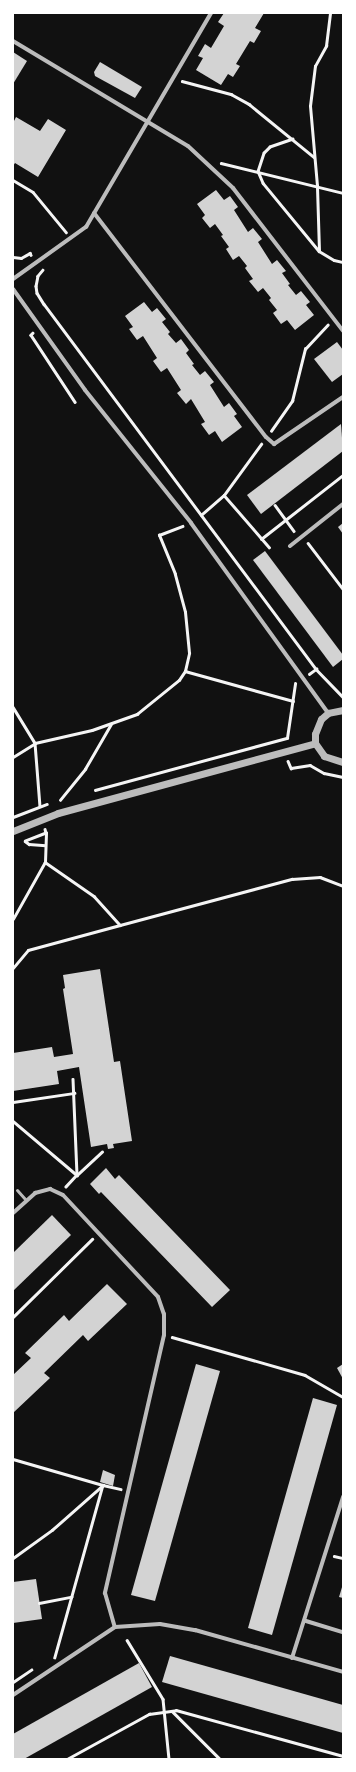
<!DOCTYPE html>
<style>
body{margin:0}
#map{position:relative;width:356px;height:1772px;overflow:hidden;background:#111;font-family:"IBM Plex Serif",serif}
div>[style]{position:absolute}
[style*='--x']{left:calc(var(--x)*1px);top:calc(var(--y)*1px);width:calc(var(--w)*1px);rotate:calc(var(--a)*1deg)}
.building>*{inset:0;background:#d3d3d3}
.path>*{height:2.5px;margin:-1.25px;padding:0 1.25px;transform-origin:1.25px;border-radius:1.25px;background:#f5f5f5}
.service>*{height:3px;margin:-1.5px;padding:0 1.5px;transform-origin:1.5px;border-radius:1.5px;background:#bcbcbc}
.minor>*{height:4px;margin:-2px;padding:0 2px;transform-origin:2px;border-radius:2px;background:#bcbcbc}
.tertiary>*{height:7px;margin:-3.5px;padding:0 3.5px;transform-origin:3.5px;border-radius:3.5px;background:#bcbcbc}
span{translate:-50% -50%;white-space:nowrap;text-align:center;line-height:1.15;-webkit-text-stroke:3px #fff;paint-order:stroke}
.frame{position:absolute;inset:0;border:14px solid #fff;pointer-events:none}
</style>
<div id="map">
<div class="building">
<i style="clip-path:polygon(224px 13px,264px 13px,255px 28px,261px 31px,254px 43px,250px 41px,236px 64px,240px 66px,233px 77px,228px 74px,221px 85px,196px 70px,203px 58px,198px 56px,205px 44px,211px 48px,224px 26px,218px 22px)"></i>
<i style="clip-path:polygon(13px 52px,27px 61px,13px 84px)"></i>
<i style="clip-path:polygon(100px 62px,142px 87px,135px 98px,95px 76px,94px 72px)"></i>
<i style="clip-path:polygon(16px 117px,40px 131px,48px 119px,66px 130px,38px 177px,15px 163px,13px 166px,13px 123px)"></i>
<i style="clip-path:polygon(216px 190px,224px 200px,230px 196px,238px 207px,234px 210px,248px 232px,253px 228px,262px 239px,258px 242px,272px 264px,277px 260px,286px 271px,282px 273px,290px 284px,288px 285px,296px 295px,301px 291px,310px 302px,306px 305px,314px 315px,295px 330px,287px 320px,281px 324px,273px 313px,277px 310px,269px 300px,271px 298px,263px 288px,258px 292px,249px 281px,253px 279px,245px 268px,247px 266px,239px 256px,233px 260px,226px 249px,229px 247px,221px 236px,223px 235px,215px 224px,210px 228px,202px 218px,205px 215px,197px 204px)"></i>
<i style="clip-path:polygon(144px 302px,152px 312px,157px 308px,166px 319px,162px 322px,170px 332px,168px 334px,176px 343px,181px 339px,189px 350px,186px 353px,194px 364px,192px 365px,200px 375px,205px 371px,214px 382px,210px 385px,224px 407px,229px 403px,237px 414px,234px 416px,242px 427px,222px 442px,215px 431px,209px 435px,201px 424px,205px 422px,191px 399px,186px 404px,177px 393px,181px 390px,167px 368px,161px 372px,153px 361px,157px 358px,143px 336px,137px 340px,129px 329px,133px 327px,125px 316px)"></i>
<i style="clip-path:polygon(337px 342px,343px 350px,343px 374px,332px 382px,314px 359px)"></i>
<i style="clip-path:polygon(341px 424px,343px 451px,261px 514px,247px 495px)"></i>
<i style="clip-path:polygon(343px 523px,343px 534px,338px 527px)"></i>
<i style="clip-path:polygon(265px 551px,343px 655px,343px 659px,333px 667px,253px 560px)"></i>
<i style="clip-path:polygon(100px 969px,114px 1062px,120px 1061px,132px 1141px,113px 1144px,114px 1148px,108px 1149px,107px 1144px,91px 1147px,79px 1067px,57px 1071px,59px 1084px,13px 1091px,13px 1053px,52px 1047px,54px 1057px,73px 1054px,63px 989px,65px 988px,63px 975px)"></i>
<i style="clip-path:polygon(106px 1168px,115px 1179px,119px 1175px,230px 1290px,212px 1307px,101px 1192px,99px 1194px,90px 1184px)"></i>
<i style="clip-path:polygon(52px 1215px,71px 1235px,13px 1291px,13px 1253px)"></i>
<i style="clip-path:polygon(107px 1284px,127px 1304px,88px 1341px,83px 1335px,44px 1373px,50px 1378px,13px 1413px,13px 1375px,31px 1358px,25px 1353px,64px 1315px,69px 1321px)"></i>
<i style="clip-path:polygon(196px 1364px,220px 1371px,155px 1601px,131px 1595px)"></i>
<i style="clip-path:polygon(343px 1364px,343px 1379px,337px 1368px)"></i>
<i style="clip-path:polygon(313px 1398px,337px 1405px,272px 1635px,248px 1628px)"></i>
<i style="clip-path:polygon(103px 1470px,115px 1475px,113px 1486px,100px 1482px)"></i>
<i style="clip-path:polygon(36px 1579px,42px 1619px,13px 1623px,13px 1582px)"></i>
<i style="clip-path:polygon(343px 1584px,343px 1598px,339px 1597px)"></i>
<i style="clip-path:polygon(170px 1656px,343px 1705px,343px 1733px,162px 1682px)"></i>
<i style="clip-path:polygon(139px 1663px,152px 1687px,24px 1759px,13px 1759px,13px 1734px)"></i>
</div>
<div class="path">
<i style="--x:182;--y:81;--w:51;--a:14.9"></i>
<i style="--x:231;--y:94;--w:21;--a:29"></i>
<i style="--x:249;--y:104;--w:84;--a:39.2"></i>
<i style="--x:293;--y:139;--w:24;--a:161"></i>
<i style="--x:270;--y:147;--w:8;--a:135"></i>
<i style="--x:264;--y:153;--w:19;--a:108"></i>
<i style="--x:258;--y:171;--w:13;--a:67"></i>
<i style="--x:263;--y:183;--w:88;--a:50.5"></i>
<i style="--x:319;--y:251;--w:17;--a:31"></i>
<i style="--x:334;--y:260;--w:9;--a:13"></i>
<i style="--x:221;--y:163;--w:126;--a:13.8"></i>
<i style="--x:13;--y:180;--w:23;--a:31"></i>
<i style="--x:33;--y:192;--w:52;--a:50.5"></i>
<i style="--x:319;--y:251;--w:65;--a:-91.8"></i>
<i style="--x:317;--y:186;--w:80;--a:-95"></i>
<i style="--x:310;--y:106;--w:40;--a:-82.9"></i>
<i style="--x:315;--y:66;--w:23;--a:-61"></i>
<i style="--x:326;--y:46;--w:33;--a:-83"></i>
<i style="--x:13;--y:257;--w:8;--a:7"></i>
<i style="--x:21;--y:258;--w:10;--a:-29"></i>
<i style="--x:30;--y:253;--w:2;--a:63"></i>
<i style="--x:43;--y:270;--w:8;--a:130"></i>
<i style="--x:38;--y:276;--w:10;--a:101"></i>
<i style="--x:36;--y:286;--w:7;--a:82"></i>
<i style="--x:37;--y:293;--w:13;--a:58"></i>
<i style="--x:44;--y:304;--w:455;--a:53.3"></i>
<i style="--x:33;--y:333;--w:3;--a:135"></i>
<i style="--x:31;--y:335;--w:80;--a:56.7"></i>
<i style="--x:271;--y:431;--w:37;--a:-55"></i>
<i style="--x:292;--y:401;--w:54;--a:-76"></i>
<i style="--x:305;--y:349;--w:33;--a:-47"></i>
<i style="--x:224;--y:495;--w:63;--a:-54"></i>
<i style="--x:275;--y:505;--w:32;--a:54"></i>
<i style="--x:201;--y:515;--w:30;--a:-41"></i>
<i style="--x:224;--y:495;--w:69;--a:49.1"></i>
<i style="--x:261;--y:539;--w:104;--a:-38"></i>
<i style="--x:308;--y:543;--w:58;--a:52.7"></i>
<i style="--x:185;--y:671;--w:112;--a:15.5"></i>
<i style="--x:309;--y:674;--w:9;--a:-36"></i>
<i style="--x:316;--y:669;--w:39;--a:46"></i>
<i style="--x:13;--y:707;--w:42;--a:58.6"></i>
<i style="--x:35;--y:743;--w:63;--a:85.5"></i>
<i style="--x:13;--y:757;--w:26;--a:-32"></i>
<i style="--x:35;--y:743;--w:58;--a:-12.8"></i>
<i style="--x:92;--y:730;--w:48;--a:-19.6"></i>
<i style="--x:137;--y:714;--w:54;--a:-39"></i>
<i style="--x:179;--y:680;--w:11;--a:-56"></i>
<i style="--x:185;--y:671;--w:18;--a:-77"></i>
<i style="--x:189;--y:653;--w:41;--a:-95.6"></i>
<i style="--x:185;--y:612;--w:39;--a:-105"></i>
<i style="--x:175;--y:574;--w:42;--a:-112.3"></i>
<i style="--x:159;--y:535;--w:25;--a:-21"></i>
<i style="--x:288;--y:761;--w:8;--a:67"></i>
<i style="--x:291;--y:768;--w:19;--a:-9"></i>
<i style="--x:310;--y:765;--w:16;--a:30"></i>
<i style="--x:324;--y:773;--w:19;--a:12"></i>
<i style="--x:95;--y:790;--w:199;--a:-15.2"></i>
<i style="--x:287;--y:738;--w:55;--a:-81.6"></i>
<i style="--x:60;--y:800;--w:40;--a:-51"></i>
<i style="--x:85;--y:769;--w:52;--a:-60"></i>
<i style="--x:13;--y:817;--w:36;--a:-21"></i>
<i style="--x:45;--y:829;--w:4;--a:76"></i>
<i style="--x:46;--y:833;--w:22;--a:159"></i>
<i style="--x:25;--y:841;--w:5;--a:37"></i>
<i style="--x:29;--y:844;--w:16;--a:4"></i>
<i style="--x:45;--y:862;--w:60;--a:34.8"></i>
<i style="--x:94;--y:896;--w:39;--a:48"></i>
<i style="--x:120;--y:925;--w:178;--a:-15"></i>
<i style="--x:292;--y:879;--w:28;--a:-4"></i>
<i style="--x:320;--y:877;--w:25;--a:21"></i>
<i style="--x:13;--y:919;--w:65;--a:-60.7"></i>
<i style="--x:45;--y:862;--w:29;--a:-88"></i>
<i style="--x:13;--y:968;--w:23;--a:-50"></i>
<i style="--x:28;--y:950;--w:95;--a:-15.2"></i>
<i style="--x:73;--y:1079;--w:96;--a:87.6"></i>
<i style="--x:77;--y:1175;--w:34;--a:-43"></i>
<i style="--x:13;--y:1102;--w:62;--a:-8.4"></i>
<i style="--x:13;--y:1121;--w:84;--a:40.2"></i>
<i style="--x:77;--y:1175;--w:16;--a:133"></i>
<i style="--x:13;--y:1317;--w:111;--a:-44.6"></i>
<i style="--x:172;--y:1337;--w:138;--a:15.9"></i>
<i style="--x:305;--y:1375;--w:44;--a:30.1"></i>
<i style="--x:13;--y:1459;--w:94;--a:16.1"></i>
<i style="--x:103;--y:1485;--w:179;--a:105.6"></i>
<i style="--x:334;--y:1556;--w:9;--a:13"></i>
<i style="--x:13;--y:1558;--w:48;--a:-35.7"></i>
<i style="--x:52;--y:1530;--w:68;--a:-41.4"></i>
<i style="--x:103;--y:1485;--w:18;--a:13"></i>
<i style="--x:39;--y:1603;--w:33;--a:-11"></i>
<i style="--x:127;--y:1640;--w:69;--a:58.6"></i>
<i style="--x:163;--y:1699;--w:60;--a:84.3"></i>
<i style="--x:13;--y:1682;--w:22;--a:-34"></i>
<i style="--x:172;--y:1711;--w:68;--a:45"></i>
<i style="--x:67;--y:1759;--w:94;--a:-28.8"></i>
<i style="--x:149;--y:1714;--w:27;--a:-8"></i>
<i style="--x:176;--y:1710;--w:173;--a:15.4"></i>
</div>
<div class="service">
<i style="--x:17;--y:1190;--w:13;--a:48"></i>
</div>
<div class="minor">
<i style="--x:13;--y:41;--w:204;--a:31"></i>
<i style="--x:188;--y:146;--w:62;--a:43"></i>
<i style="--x:233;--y:188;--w:180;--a:52.4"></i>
<i style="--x:94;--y:213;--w:282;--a:52.5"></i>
<i style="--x:266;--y:437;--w:11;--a:41"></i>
<i style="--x:274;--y:444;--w:83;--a:-34.3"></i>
<i style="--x:13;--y:279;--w:90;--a:-35.5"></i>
<i style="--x:86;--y:227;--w:248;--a:-59.7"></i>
<i style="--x:13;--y:289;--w:124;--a:54.5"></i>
<i style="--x:85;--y:390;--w:170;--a:51.4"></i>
<i style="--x:191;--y:523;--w:234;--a:54.2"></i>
<i style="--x:290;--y:546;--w:68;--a:-38.4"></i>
<i style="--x:13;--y:1213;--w:30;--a:-42"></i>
<i style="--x:35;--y:1193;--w:16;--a:-15"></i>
<i style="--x:50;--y:1189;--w:14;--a:25"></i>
<i style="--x:63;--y:1195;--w:139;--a:47"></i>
<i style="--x:158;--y:1297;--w:18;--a:71"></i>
<i style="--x:164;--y:1314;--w:21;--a:90"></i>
<i style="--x:164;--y:1335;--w:265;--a:102.9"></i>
<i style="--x:105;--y:1593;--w:35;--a:74"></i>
<i style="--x:306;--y:1621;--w:39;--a:17"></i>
<i style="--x:292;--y:1658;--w:169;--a:-72.4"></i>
<i style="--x:13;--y:1695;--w:123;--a:-33.7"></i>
<i style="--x:115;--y:1627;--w:45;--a:-3.8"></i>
<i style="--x:160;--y:1624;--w:36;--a:10"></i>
<i style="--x:195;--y:1630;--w:154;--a:15.8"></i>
</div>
<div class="tertiary">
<i style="--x:343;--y:710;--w:15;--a:169"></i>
<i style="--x:328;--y:713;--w:9;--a:139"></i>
<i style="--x:321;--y:719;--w:16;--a:112"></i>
<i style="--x:315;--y:734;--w:9;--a:90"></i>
<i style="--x:315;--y:743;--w:16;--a:55"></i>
<i style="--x:324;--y:756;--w:20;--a:18"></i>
<i style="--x:13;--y:831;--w:48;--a:-21.8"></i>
<i style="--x:58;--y:813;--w:266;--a:-15.2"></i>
</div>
<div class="frame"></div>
</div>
